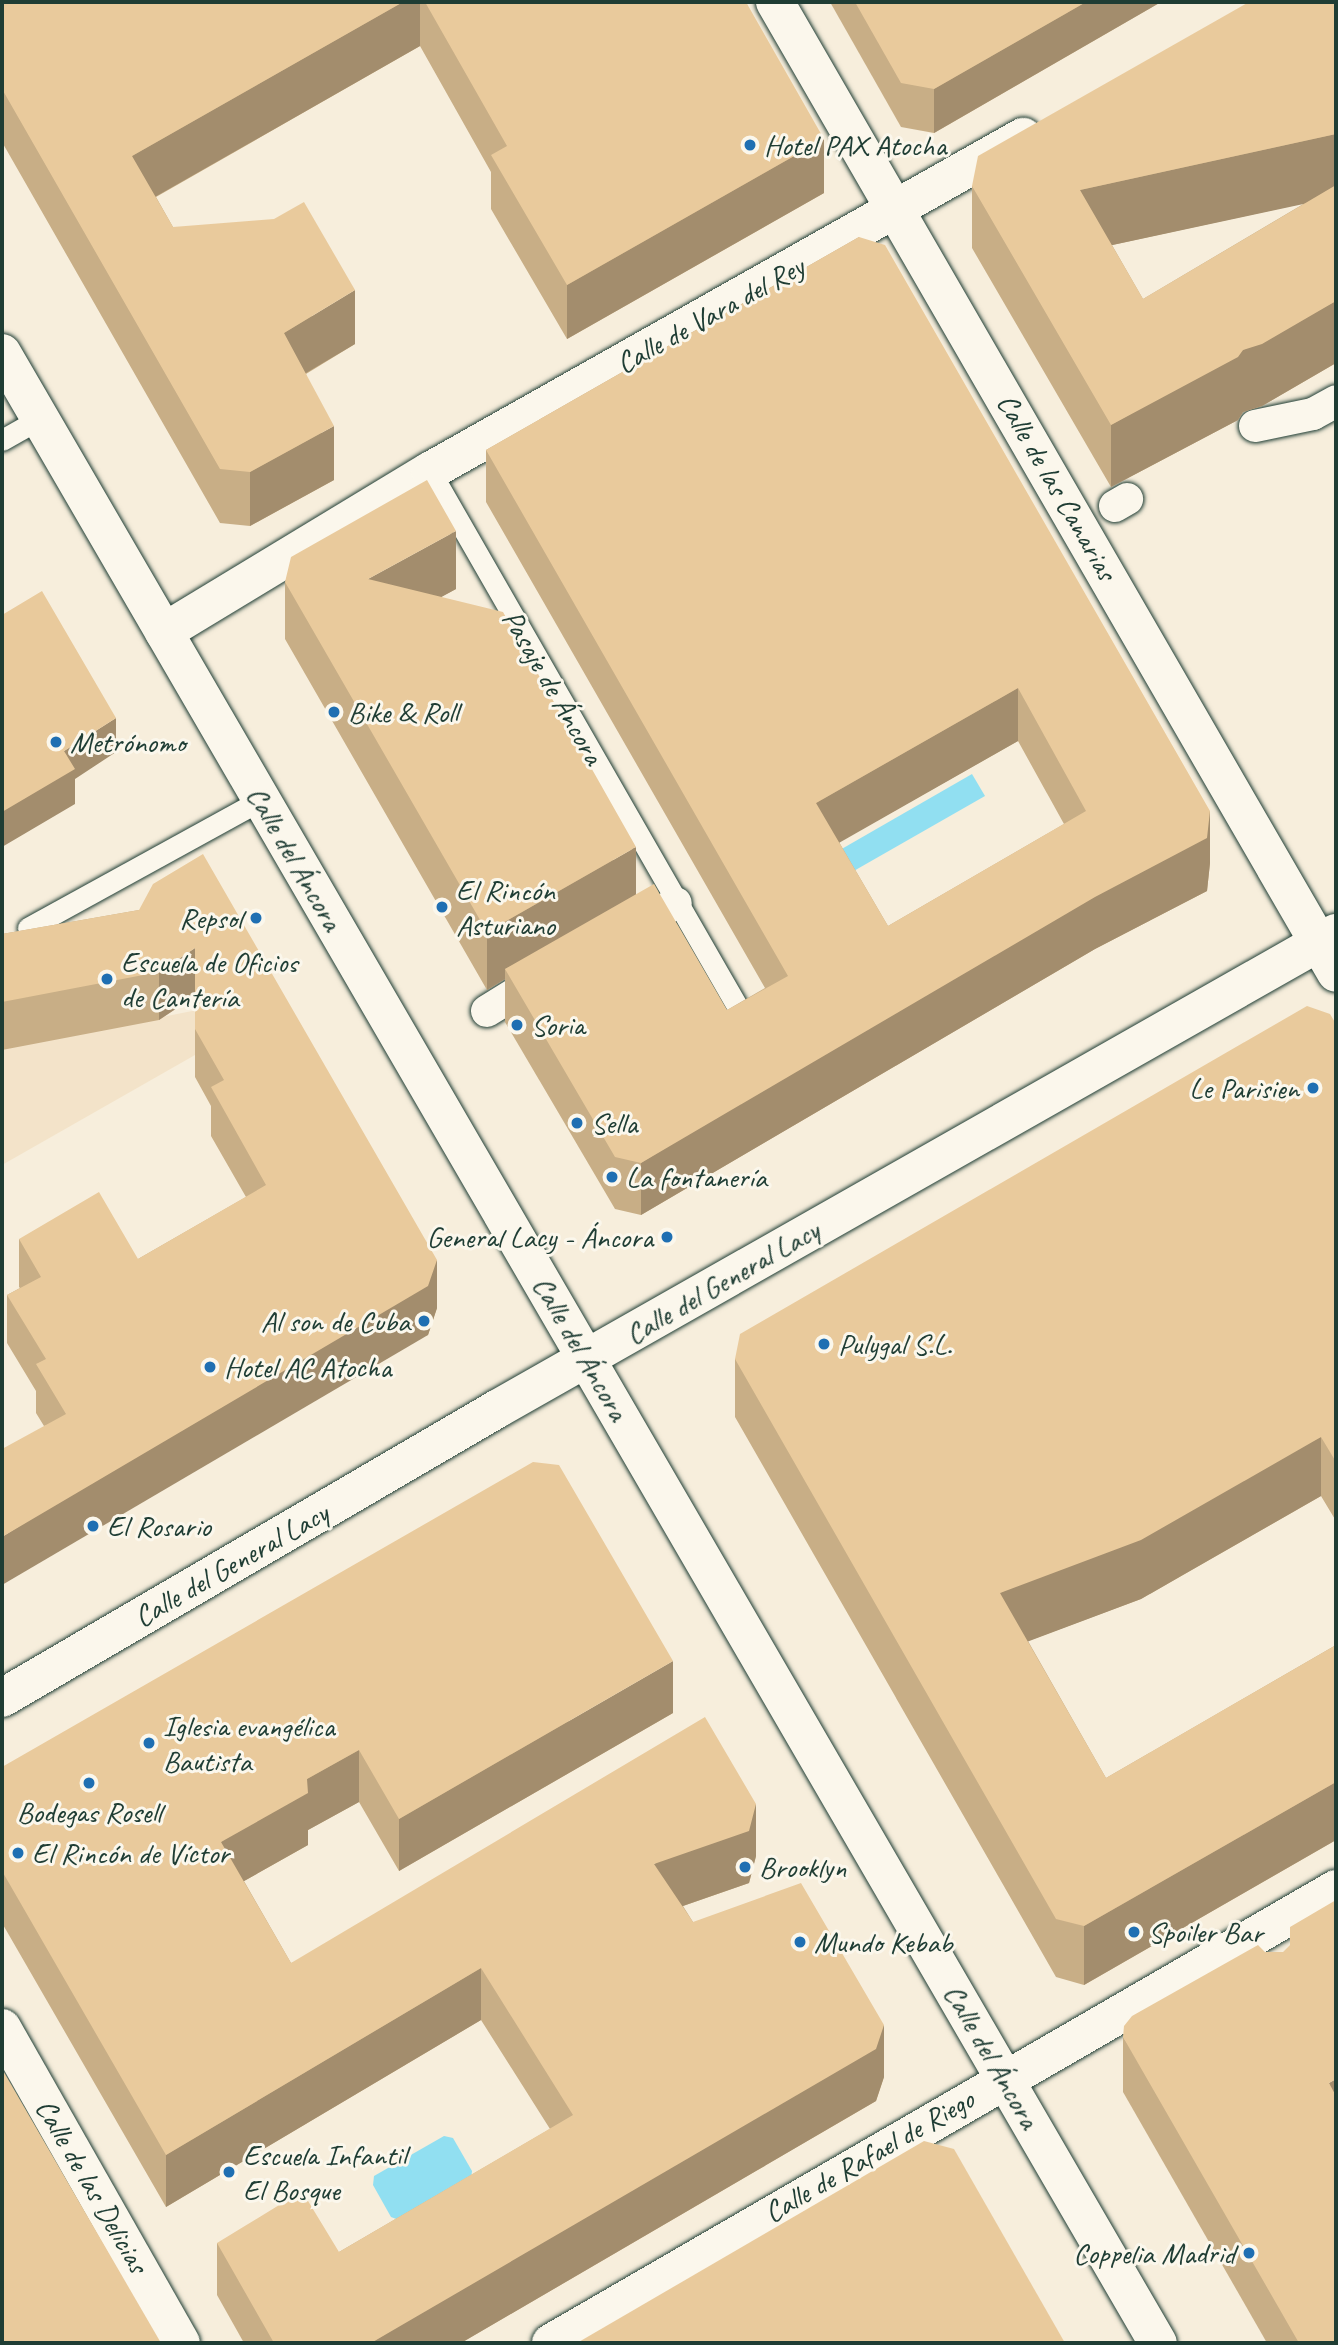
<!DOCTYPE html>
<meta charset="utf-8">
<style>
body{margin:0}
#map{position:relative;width:1338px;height:2345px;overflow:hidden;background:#f7eedc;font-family:Caveat,sans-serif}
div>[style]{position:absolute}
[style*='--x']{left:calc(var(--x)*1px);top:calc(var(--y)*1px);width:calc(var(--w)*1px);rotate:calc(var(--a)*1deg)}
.built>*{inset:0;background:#f3e3c9}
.water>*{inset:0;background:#91dff1}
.roads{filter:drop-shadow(0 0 2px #1f3d34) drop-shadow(0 0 2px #1f3d34)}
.service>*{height:21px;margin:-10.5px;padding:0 10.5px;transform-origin:10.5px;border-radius:10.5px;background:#fbf7ec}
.pedestrian>*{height:32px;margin:-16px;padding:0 16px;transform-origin:16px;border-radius:16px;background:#fbf7ec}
.minor>*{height:38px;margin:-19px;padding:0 19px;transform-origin:19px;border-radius:19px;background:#fbf7ec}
.tertiary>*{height:38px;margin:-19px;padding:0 19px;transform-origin:19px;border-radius:19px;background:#fbf7ec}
.secondary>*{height:38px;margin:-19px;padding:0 19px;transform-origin:19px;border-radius:19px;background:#fbf7ec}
.wall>*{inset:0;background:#c8ae86}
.shaded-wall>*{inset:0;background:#a38d6d}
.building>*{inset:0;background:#e9ca9c}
.dots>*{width:19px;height:19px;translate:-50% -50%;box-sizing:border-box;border:4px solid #fbf7ec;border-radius:50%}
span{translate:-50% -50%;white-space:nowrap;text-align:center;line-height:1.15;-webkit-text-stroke:6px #fbf7ec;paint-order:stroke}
.poi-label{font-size:30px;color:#1f3d34}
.left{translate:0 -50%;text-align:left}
.right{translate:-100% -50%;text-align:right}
.street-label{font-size:30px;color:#1f3d34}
.frame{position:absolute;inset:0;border:4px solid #1f3d34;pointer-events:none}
</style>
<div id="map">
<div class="built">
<i style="clip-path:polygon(202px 1009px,267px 1014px,2px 1165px,2px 1049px)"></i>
</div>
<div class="water">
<i style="clip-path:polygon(972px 774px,985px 796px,838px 880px,826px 858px)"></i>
<i style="clip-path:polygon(444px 2136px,453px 2138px,472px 2171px,471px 2179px,399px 2220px,391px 2217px,373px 2185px,374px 2176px)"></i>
</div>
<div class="roads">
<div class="service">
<i style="--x:2;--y:440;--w:43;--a:-29.6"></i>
<i style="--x:430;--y:471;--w:625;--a:60.15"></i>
<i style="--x:28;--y:928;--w:266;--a:-28.8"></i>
</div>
<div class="pedestrian">
<i style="--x:1255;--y:426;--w:59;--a:-11.7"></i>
<i style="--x:1313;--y:414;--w:26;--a:-29"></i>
<i style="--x:1115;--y:506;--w:14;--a:-30"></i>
<i style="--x:630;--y:928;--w:52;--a:-28.5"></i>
<i style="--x:487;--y:1011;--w:65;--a:-31.7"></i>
</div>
<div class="minor">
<i style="--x:775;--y:2;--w:1121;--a:59.98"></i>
<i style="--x:164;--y:632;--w:311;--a:-31.2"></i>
<i style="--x:430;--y:471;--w:681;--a:-29.39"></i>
<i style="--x:2;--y:2028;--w:362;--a:60.4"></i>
<i style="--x:551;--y:2343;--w:907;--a:-30.04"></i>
</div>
<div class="tertiary">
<i style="--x:2;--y:1698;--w:573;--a:-30.28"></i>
<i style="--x:497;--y:1409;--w:965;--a:-29.57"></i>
</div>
<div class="secondary">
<i style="--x:2;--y:353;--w:2301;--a:59.85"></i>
</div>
</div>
<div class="wall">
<i style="clip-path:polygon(2px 2px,746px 2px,824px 193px,567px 339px,491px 209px,491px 172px,420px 46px,156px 197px,173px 227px,355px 344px,306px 374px,334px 480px,250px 526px,220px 523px,2px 142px)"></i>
<i style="clip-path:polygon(830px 2px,1161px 2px,934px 133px,901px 127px)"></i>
<i style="clip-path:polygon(evenodd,1336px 2px,1336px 363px,1262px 406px,1243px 412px,1238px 420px,1111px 487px,972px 248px,972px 186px,1336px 2px,1305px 203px,1143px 299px,1112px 245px,1305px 203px)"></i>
<i style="clip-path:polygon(evenodd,859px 237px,1210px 863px,1207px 891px,1095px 949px,641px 1215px,615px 1209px,505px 1022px,505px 979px,487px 990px,285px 639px,285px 582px,456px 589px,441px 597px,636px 895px,727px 1010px,765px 988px,486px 502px,486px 450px,859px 237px,1018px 741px,1064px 824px,888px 926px,839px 842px,1018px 741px)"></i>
<i style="clip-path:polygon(139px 910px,437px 1308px,428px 1335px,44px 1426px,36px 1413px,36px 1391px,7px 1343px,7px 1295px,20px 1288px,19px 1287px,19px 1239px,138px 1259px,246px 1197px,211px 1136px,211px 1106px,195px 1077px,195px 996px,159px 1020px,2px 1050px,2px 934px)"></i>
<i style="clip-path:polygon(1336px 1024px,1336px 1521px,1321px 1496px,1141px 1599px,1028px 1641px,1106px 1778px,1336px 1645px,1336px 1840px,1084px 1985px,1056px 1977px,735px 1417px,735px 1359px)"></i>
<i style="clip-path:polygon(673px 1713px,399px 1871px,359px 1802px,308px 1830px,308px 1845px,244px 1881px,291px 1963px,756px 1856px,749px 1883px,683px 1906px,693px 1922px,884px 2077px,876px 2101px,461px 2343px,244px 2343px,217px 2295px,217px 2243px,339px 2252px,550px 2129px,481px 2020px,166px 2207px,2px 1923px,2px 1767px)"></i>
<i style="clip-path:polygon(1123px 2037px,1336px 2343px,1267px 2343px,1123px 2092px)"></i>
</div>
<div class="shaded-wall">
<i style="clip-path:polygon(403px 2px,420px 2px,420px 46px,132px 210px,132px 156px)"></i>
<i style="clip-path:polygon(1086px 2px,1161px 2px,934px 133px,934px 89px)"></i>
<i style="clip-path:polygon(1336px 134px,1336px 197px,1080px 252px,1080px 190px)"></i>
<i style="clip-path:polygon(824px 139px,824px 193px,567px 339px,567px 285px)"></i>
<i style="clip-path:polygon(355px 290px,355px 344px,284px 386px,284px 333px)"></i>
<i style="clip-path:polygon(1336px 301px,1336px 363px,1262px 406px,1243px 412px,1238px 420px,1111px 487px,1111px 425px,1243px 350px)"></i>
<i style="clip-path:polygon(334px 426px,334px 480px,250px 526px,250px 472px)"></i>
<i style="clip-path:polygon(456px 531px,456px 589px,368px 637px,368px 579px)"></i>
<i style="clip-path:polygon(1018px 688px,1018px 741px,816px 856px,816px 803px)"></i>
<i style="clip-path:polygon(116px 718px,116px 752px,75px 779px,75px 804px,2px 847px,2px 812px,64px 751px)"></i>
<i style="clip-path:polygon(1210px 811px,1210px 863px,1207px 891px,1095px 949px,641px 1215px,641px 1163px)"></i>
<i style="clip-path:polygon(636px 847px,636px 905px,505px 969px,505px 979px,487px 990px,487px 932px)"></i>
<i style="clip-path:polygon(195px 948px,195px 996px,159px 1020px,159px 972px)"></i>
<i style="clip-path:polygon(437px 1260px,437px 1308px,428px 1335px,2px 1585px,2px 1537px)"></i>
<i style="clip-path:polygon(1321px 1437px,1321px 1496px,1141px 1599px,1000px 1652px,1000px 1593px)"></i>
<i style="clip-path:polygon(673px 1661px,673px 1713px,399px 1871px,399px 1819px)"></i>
<i style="clip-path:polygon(359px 1750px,359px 1802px,308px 1830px,308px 1845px,221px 1894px,221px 1842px,307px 1779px)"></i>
<i style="clip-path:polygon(1336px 1782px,1336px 1840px,1084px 1985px,1084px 1926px)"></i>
<i style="clip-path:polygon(756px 1804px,756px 1856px,749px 1883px,654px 1916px,654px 1864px)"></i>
<i style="clip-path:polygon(481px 1968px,481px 2020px,166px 2207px,166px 2155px)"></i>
<i style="clip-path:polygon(884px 2025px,884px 2077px,876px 2101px,461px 2343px,371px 2343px)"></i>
<i style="clip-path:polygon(1336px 2079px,1336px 2134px,1329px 2083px)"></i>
</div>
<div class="building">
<i style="clip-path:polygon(2px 2px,403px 2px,132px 156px,173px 227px,274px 219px,304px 202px,355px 290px,284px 333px,334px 426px,250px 472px,220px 469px,2px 89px)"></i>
<i style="clip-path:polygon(425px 2px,746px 2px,824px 139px,567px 285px,491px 155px,507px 146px)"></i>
<i style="clip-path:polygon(855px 2px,1086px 2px,934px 89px,901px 83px)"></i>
<i style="clip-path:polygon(1249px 2px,1336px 2px,1336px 134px,1080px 190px,1143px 299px,1336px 185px,1336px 301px,1262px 344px,1243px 350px,1238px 357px,1111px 425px,972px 186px,978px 156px)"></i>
<i style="clip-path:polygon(evenodd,859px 237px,885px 245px,1210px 811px,1207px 838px,1095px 897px,641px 1163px,615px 1157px,505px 969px,654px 884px,727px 1010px,788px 976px,486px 450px,859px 237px,1018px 688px,1086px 811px,888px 926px,816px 803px,1018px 688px)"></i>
<i style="clip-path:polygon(427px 480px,456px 531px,368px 579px,503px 612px,636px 847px,487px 932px,285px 582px,291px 557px)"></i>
<i style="clip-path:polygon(42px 591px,116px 718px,64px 751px,75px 769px,2px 812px,2px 615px)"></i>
<i style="clip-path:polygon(203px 854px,437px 1260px,428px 1286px,2px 1537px,2px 1449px,66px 1414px,36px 1364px,46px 1359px,7px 1295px,41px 1277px,19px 1239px,99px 1192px,138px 1259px,266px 1185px,211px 1087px,224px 1080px,195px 1029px,195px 948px,159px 972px,2px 1002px,2px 934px,139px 910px,153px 884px)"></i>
<i style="clip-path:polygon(1307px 1006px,1330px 1014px,1336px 1024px,1336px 1462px,1321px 1437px,1141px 1540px,1000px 1593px,1106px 1778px,1336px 1645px,1336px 1782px,1084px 1926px,1056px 1919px,735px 1359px,740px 1334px)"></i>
<i style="clip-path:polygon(533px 1462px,559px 1465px,673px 1661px,399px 1819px,359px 1750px,307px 1779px,308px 1793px,221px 1842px,291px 1963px,705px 1717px,756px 1804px,749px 1831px,654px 1864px,693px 1922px,801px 1883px,884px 2025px,876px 2049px,371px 2343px,274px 2343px,217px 2243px,302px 2191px,339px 2252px,573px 2115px,481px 1968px,166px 2155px,2px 1871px,2px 1767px)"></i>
<i style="clip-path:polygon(1336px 1900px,1336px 2079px,1329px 2083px,1336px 2096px,1336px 2343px,1299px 2343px,1123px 2037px,1124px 2026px,1132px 2016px,1258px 1945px,1265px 1952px,1283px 1952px,1290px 1945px,1290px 1927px)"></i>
<i style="clip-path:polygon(2px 2069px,161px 2343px,2px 2343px)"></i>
<i style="clip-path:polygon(924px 2141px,954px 2149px,1065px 2343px,577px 2343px)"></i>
</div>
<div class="dots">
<i style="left:750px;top:145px;background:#1f6fb2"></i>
<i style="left:334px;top:712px;background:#1f6fb2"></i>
<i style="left:56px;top:742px;background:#1f6fb2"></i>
<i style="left:442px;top:907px;background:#1f6fb2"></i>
<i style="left:256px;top:918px;background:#1f6fb2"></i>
<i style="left:107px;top:979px;background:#1f6fb2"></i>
<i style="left:517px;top:1025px;background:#1f6fb2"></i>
<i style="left:1313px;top:1088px;background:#1f6fb2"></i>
<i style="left:577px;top:1123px;background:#1f6fb2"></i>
<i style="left:612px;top:1177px;background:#1f6fb2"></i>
<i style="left:667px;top:1237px;background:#1f6fb2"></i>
<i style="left:424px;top:1321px;background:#1f6fb2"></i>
<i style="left:824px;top:1344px;background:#1f6fb2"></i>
<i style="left:210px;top:1367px;background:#1f6fb2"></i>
<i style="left:93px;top:1526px;background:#1f6fb2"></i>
<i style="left:149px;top:1743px;background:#1f6fb2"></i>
<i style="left:89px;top:1783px;background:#1f6fb2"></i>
<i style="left:18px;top:1853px;background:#1f6fb2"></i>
<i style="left:745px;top:1867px;background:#1f6fb2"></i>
<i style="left:1134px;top:1932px;background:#1f6fb2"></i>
<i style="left:800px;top:1942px;background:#1f6fb2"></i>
<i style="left:229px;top:2172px;background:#1f6fb2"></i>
<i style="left:1249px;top:2253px;background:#1f6fb2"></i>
</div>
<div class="poi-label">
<span class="left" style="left:764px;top:145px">Hotel PAX Atocha</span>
<span class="left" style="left:348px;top:712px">Bike &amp; Roll</span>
<span class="left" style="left:70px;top:742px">Metrónomo</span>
<span class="left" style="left:456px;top:907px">El Rincón<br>Asturiano</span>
<span class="right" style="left:242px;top:918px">Repsol</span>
<span class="left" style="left:121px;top:979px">Escuela de Oficios<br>de Cantería</span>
<span class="left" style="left:531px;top:1025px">Soria</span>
<span class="right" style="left:1299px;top:1088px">Le Parisien</span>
<span class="left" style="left:591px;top:1123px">Sella</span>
<span class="left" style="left:626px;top:1177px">La fontanería</span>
<span class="right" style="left:653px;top:1237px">General Lacy - Áncora</span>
<span class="right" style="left:410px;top:1321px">Al son de Cuba</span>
<span class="left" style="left:838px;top:1344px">Pulygal S.L.</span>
<span class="left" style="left:224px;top:1367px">Hotel AC Atocha</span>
<span class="left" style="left:107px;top:1526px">El Rosario</span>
<span class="left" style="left:163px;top:1743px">Iglesia evangélica<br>Bautista</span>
<span style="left:89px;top:1812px">Bodegas Rosell</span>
<span class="left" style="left:32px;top:1853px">El Rincón de Víctor</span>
<span class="left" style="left:759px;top:1867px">Brooklyn</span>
<span class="left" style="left:1148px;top:1932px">Spoiler Bar</span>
<span class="left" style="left:814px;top:1942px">Mundo Kebab</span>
<span class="left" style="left:243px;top:2172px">Escuela Infantil<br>El Bosque</span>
<span class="right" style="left:1235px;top:2253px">Coppelia Madrid</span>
</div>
<div class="street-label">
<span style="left:710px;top:315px;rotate:-29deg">Calle de Vara del Rey</span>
<span style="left:1057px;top:487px;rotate:60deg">Calle de las Canarias</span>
<span style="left:553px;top:687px;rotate:60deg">Pasaje de Áncora</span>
<span style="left:295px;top:858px;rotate:60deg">Calle del Áncora</span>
<span style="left:722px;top:1282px;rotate:-30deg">Calle del General Lacy</span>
<span style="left:581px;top:1348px;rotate:60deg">Calle del Áncora</span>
<span style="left:231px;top:1565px;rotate:-30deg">Calle del General Lacy</span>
<span style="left:992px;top:2056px;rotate:60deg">Calle del Áncora</span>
<span style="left:869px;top:2156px;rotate:-30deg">Calle de Rafael de Riego</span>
<span style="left:92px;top:2186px;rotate:60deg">Calle de las Delicias</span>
</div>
<div class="frame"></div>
</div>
